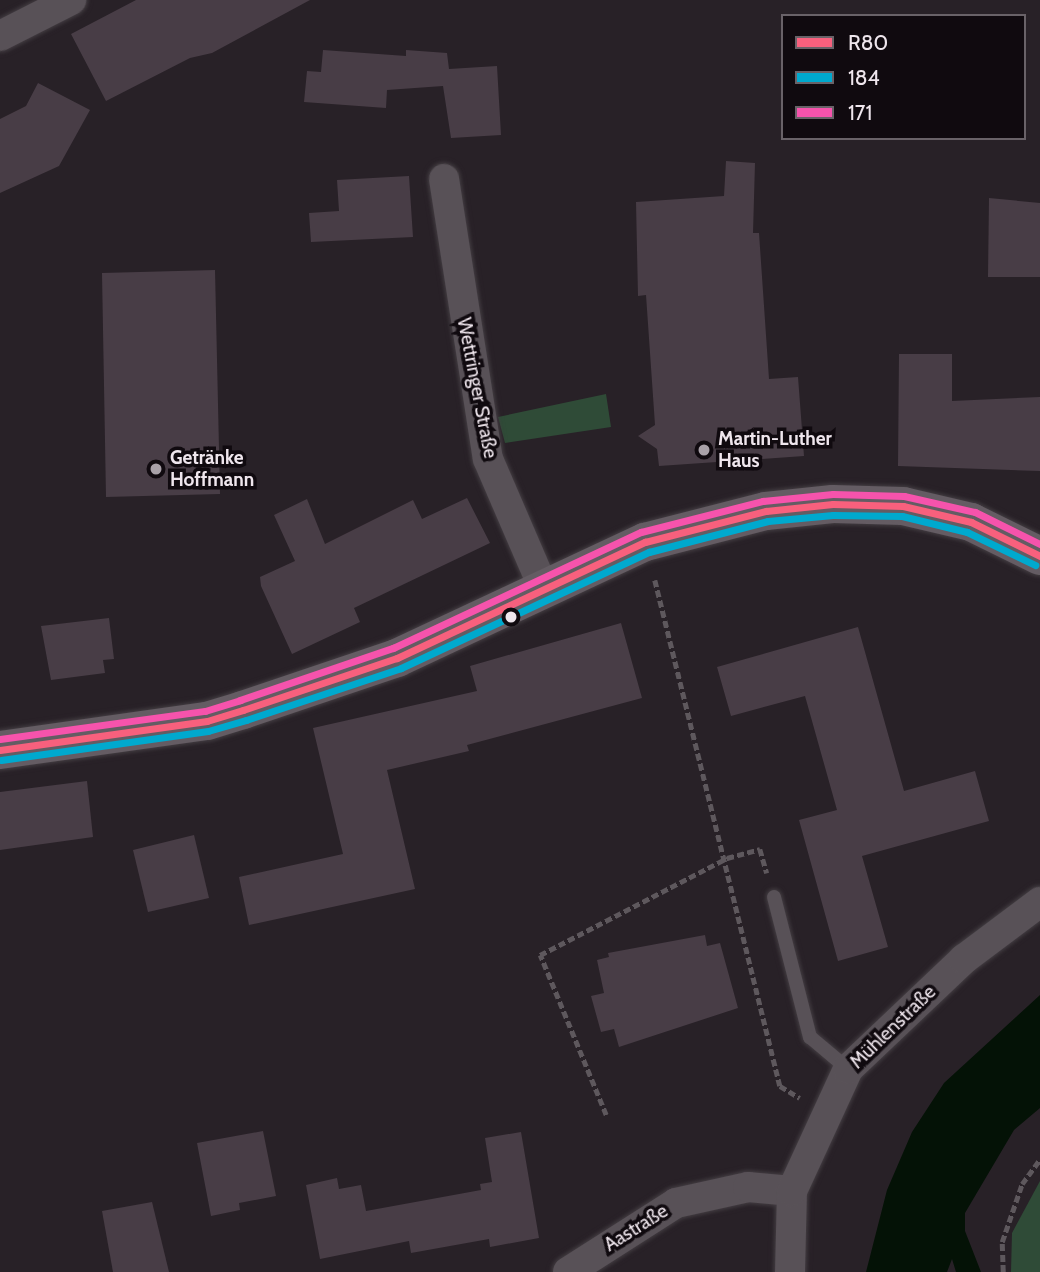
<!DOCTYPE html>
<meta charset="utf-8">
<style>
body{margin:0}
#map{position:relative;width:1040px;height:1272px;overflow:hidden;background:#282127;font-family:Cabin,sans-serif}
div>[style]{position:absolute}
[style*='--x']{left:calc(var(--x)*1px);top:calc(var(--y)*1px);width:calc(var(--w)*1px);rotate:calc(var(--a)*1deg)}
.green>*{inset:0;background:#2f4b37}
.water>*{inset:0;background:#041206}
.building>*{inset:0;background:#483d46}
.path>*{height:4.5px;margin-top:-2.25px;transform-origin:0;background:repeating-linear-gradient(90deg,#5e585d 0 7px,transparent 0 10.5px)}
.roads{filter:drop-shadow(0 0 2px #433d42) drop-shadow(0 0 2px #433d42)}
.lane>*{height:14px;margin:-7px;padding:0 7px;transform-origin:7px;border-radius:7px;background:#585157}
.street>*{height:30px;margin:-15px;padding:0 15px;transform-origin:15px;border-radius:15px;background:#585157}
.secondary>*{height:38px;margin:-19px;padding:0 19px;transform-origin:19px;border-radius:19px;background:#645c63}
.bus-1>*{height:7px;margin:-3.5px;padding:0 3.5px;transform-origin:3.5px;border-radius:3.5px;background:#f8607d}
.bus-2>*{height:7px;margin:-3.5px;padding:0 3.5px;transform-origin:3.5px;border-radius:3.5px;background:#00a9ce}
.bus-3>*{height:7px;margin:-3.5px;padding:0 3.5px;transform-origin:3.5px;border-radius:3.5px;background:#f653ac}
.dots>*{width:19px;height:19px;translate:-50% -50%;box-sizing:border-box;border:4px solid #100a0f;border-radius:50%}
span{translate:-50% -50%;white-space:nowrap;text-align:center;line-height:1.15;-webkit-text-stroke:7px #100a0f;paint-order:stroke}
.street-label{font-size:19px;color:#efe6ed}
.poi-label{font-size:19px;color:#efe6ed;font-weight:700}
.left{translate:0 -50%;text-align:left}
.legend{position:absolute;left:781px;top:14px;width:245px;height:126px;box-sizing:border-box;background:#100a0f;border:2px solid #696268;margin:0;padding:9px 12px;list-style:none;font-size:21px;color:#efe6ed}
.legend li{display:flex;align-items:center;gap:14px;height:35px}
.legend b{width:35px;border:2px solid #696268}
</style>
<div id="map">
<div class="green">
<i style="clip-path:polygon(606px 394px,611px 427px,505px 443px,498px 417px)"></i>
<i style="clip-path:polygon(1040px 1181px,1040px 1272px,1011px 1272px,1012px 1233px)"></i>
</div>
<div class="water">
<i style="clip-path:polygon(1040px 995px,1040px 1108px,1014px 1130px,965px 1213px,965px 1231px,981px 1272px,956px 1272px,952px 1259px,947px 1272px,866px 1272px,887px 1190px,912px 1132px,944px 1083px)"></i>
</div>
<div class="building">
<i style="clip-path:polygon(136px 0,310px 0,212px 53px,190px 58px,106px 101px,71px 34px)"></i>
<i style="clip-path:polygon(323px 50px,406px 56px,406px 50px,447px 53px,449px 69px,497px 66px,501px 135px,451px 138px,443px 86px,387px 90px,386px 108px,304px 102px,307px 71px,321px 72px)"></i>
<i style="clip-path:polygon(38px 83px,90px 110px,59px 166px,0 193px,0 119px,26px 106px)"></i>
<i style="clip-path:polygon(726px 161px,755px 163px,753px 233px,759px 233px,769px 379px,798px 377px,804px 456px,659px 466px,657px 449px,638px 436px,655px 425px,646px 295px,638px 296px,636px 202px,724px 196px)"></i>
<i style="clip-path:polygon(409px 176px,413px 237px,311px 242px,309px 213px,339px 211px,337px 180px)"></i>
<i style="clip-path:polygon(989px 198px,1040px 203px,1040px 277px,988px 277px)"></i>
<i style="clip-path:polygon(215px 270px,220px 494px,106px 497px,102px 273px)"></i>
<i style="clip-path:polygon(899px 354px,952px 354px,952px 401px,1040px 397px,1040px 471px,898px 466px)"></i>
<i style="clip-path:polygon(467px 498px,490px 543px,354px 608px,360px 622px,292px 654px,261px 586px,260px 577px,295px 561px,274px 515px,307px 499px,325px 544px,413px 500px,422px 519px)"></i>
<i style="clip-path:polygon(109px 618px,114px 659px,103px 660px,105px 673px,51px 680px,41px 626px)"></i>
<i style="clip-path:polygon(621px 623px,642px 698px,467px 745px,469px 751px,387px 770px,415px 889px,249px 925px,239px 877px,343px 854px,313px 728px,477px 691px,470px 666px)"></i>
<i style="clip-path:polygon(858px 627px,904px 791px,975px 771px,989px 821px,862px 856px,888px 947px,838px 961px,799px 820px,837px 810px,805px 696px,731px 716px,717px 667px)"></i>
<i style="clip-path:polygon(87px 781px,93px 837px,0 850px,0 792px)"></i>
<i style="clip-path:polygon(194px 835px,209px 898px,148px 912px,133px 850px)"></i>
<i style="clip-path:polygon(705px 935px,707px 946px,720px 943px,738px 1008px,619px 1047px,614px 1029px,601px 1032px,591px 996px,604px 993px,597px 960px,609px 957px,608px 953px)"></i>
<i style="clip-path:polygon(263px 1131px,276px 1196px,239px 1203px,240px 1210px,211px 1216px,197px 1143px)"></i>
<i style="clip-path:polygon(521px 1132px,539px 1238px,490px 1247px,489px 1239px,411px 1253px,409px 1241px,320px 1259px,306px 1185px,337px 1178px,339px 1189px,361px 1185px,366px 1211px,481px 1190px,480px 1184px,492px 1182px,485px 1138px)"></i>
<i style="clip-path:polygon(152px 1202px,169px 1272px,113px 1272px,102px 1211px)"></i>
</div>
<div class="path">
<i style="--x:655;--y:580;--w:521;--a:76.12"></i>
<i style="--x:780;--y:1086;--w:23;--a:31"></i>
<i style="--x:606;--y:1115;--w:173;--a:-112.4"></i>
<i style="--x:540;--y:955;--w:211;--a:-27.4"></i>
<i style="--x:727;--y:858;--w:34;--a:-15"></i>
<i style="--x:760;--y:849;--w:25;--a:74"></i>
<i style="--x:1003;--y:1272;--w:30;--a:-92"></i>
<i style="--x:1002;--y:1242;--w:61;--a:-71"></i>
<i style="--x:1022;--y:1184;--w:31;--a:-54"></i>
</div>
<div class="roads">
<div class="lane">
<i style="--x:774;--y:897;--w:145;--a:75.6"></i>
<i style="--x:810;--y:1037;--w:50;--a:40.1"></i>
</div>
<div class="street">
<i style="--x:0;--y:36;--w:80;--a:-26.9"></i>
<i style="--x:444;--y:179;--w:283;--a:81.1"></i>
<i style="--x:488;--y:459;--w:139;--a:66.7"></i>
<i style="--x:568;--y:1272;--w:128;--a:-32.6"></i>
<i style="--x:676;--y:1203;--w:74;--a:-12.5"></i>
<i style="--x:748;--y:1187;--w:44;--a:5.2"></i>
<i style="--x:790;--y:1272;--w:81;--a:-88.6"></i>
<i style="--x:792;--y:1191;--w:134;--a:-65.3"></i>
<i style="--x:848;--y:1069;--w:160;--a:-43.5"></i>
<i style="--x:964;--y:959;--w:95;--a:-36.9"></i>
</div>
<div class="secondary">
<i style="--x:0;--y:750;--w:209;--a:-8"></i>
<i style="--x:207;--y:721;--w:38;--a:-17"></i>
<i style="--x:243;--y:710;--w:163;--a:-18.7"></i>
<i style="--x:397;--y:658;--w:274;--a:-25.1"></i>
<i style="--x:645;--y:542;--w:125;--a:-14.4"></i>
<i style="--x:766;--y:511;--w:67;--a:-6"></i>
<i style="--x:833;--y:504;--w:70;--a:1.6"></i>
<i style="--x:903;--y:506;--w:70;--a:13.2"></i>
<i style="--x:971;--y:522;--w:77;--a:26.2"></i>
</div>
</div>
<div class="bus-1">
<i style="--x:0;--y:750;--w:209;--a:-8"></i>
<i style="--x:207;--y:721;--w:38;--a:-17"></i>
<i style="--x:243;--y:710;--w:163;--a:-18.7"></i>
<i style="--x:397;--y:658;--w:274;--a:-25.1"></i>
<i style="--x:645;--y:542;--w:125;--a:-14.4"></i>
<i style="--x:766;--y:511;--w:67;--a:-6"></i>
<i style="--x:833;--y:504;--w:70;--a:1.6"></i>
<i style="--x:903;--y:506;--w:70;--a:13.2"></i>
<i style="--x:971;--y:522;--w:77;--a:26.2"></i>
</div>
<div class="bus-2">
<i style="--x:1;--y:760;--w:209;--a:-8"></i>
<i style="--x:208;--y:731;--w:40;--a:-16"></i>
<i style="--x:246;--y:720;--w:163;--a:-18.5"></i>
<i style="--x:401;--y:668;--w:274;--a:-25.1"></i>
<i style="--x:649;--y:552;--w:123;--a:-14.6"></i>
<i style="--x:768;--y:521;--w:65;--a:-5.3"></i>
<i style="--x:833;--y:515;--w:69;--a:0.8"></i>
<i style="--x:902;--y:516;--w:67;--a:13.8"></i>
<i style="--x:967;--y:532;--w:76;--a:25.9"></i>
</div>
<div class="bus-3">
<i style="--x:0;--y:739;--w:207;--a:-7.8"></i>
<i style="--x:205;--y:711;--w:37;--a:-17"></i>
<i style="--x:240;--y:700;--w:162;--a:-18.8"></i>
<i style="--x:393;--y:648;--w:274;--a:-25.1"></i>
<i style="--x:641;--y:532;--w:126;--a:-14.3"></i>
<i style="--x:763;--y:501;--w:70;--a:-5.7"></i>
<i style="--x:833;--y:494;--w:71;--a:1.6"></i>
<i style="--x:904;--y:496;--w:73;--a:12.7"></i>
<i style="--x:975;--y:512;--w:72;--a:26.2"></i>
</div>
<div class="dots">
<i style="left:704px;top:450px;background:#a9a1a8"></i>
<i style="left:156px;top:469px;background:#a9a1a8"></i>
<i style="left:511px;top:617px;background:#efe6ed"></i>
</div>
<div class="street-label">
<span style="left:477px;top:388px;rotate:79deg">Wettringer Straße</span>
<span style="left:893px;top:1027px;rotate:-44deg">Mühlenstraße</span>
<span style="left:636px;top:1228px;rotate:-32deg">Aastraße</span>
</div>
<div class="poi-label">
<span class="left" style="left:718px;top:450px">Martin-Luther<br>Haus</span>
<span class="left" style="left:170px;top:469px">Getränke<br>Hoffmann</span>
</div>
<ul class="legend">
<li><b style="height:9px;background:#f8607d"></b>R80</li>
<li><b style="height:9px;background:#00a9ce"></b>184</li>
<li><b style="height:9px;background:#f653ac"></b>171</li>
</ul>
</div>
